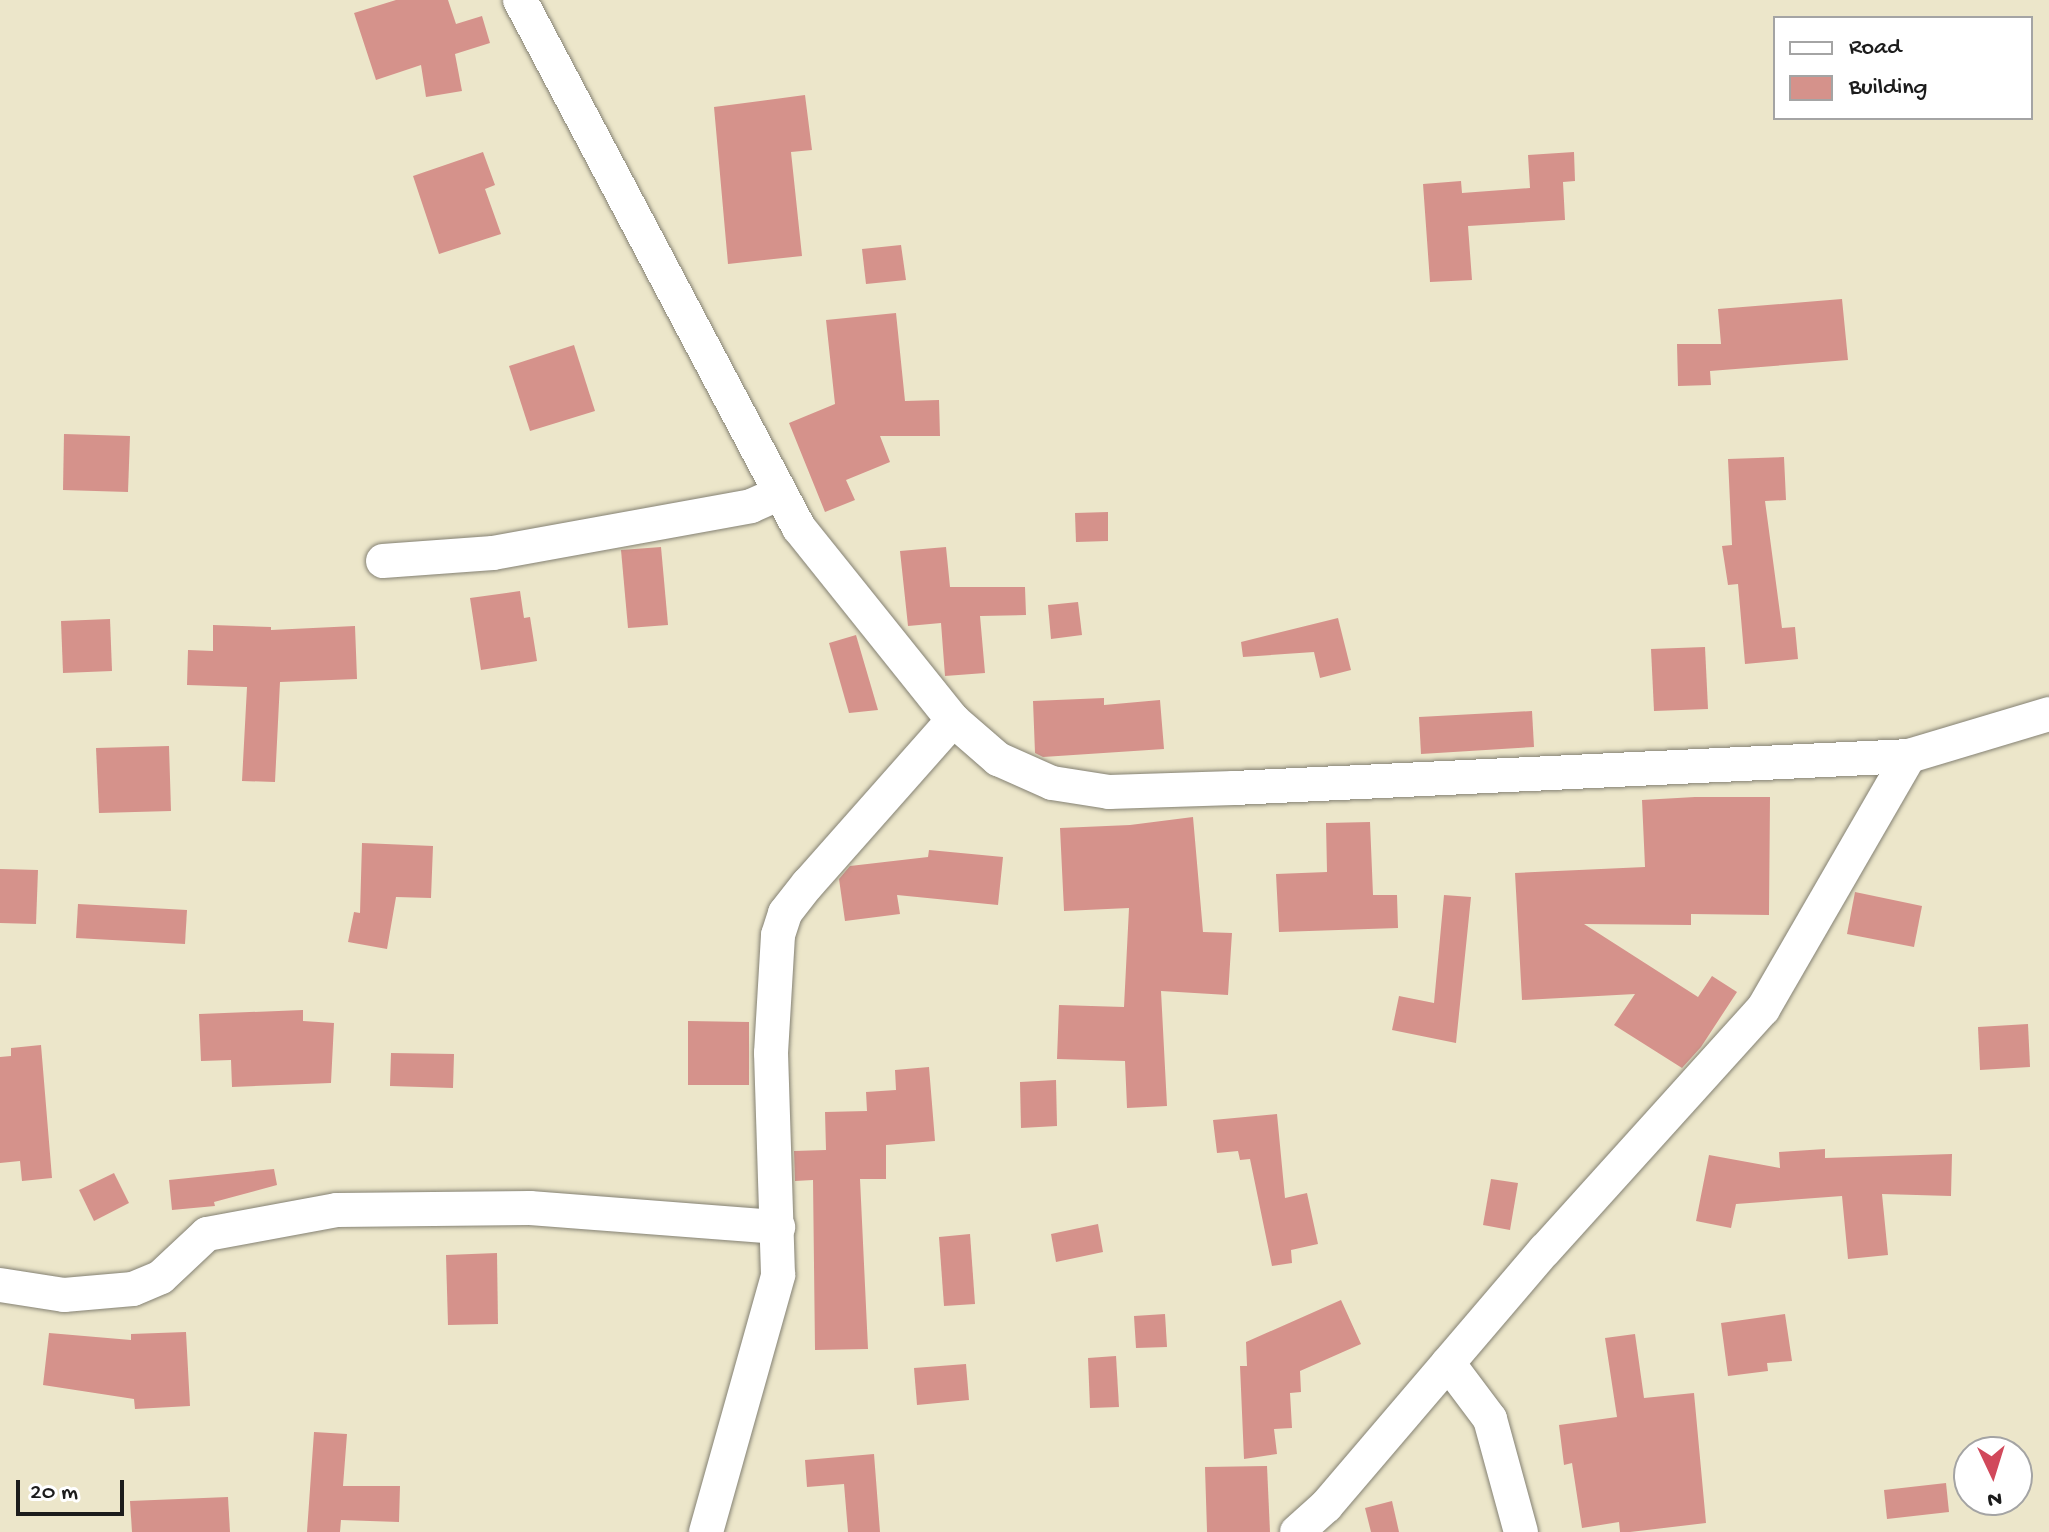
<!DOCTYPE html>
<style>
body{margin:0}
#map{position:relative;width:2049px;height:1532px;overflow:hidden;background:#ece6ca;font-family:"Gochi Hand",sans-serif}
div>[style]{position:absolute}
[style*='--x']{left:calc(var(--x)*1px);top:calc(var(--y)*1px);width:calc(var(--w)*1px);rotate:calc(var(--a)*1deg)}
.building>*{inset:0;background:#d5928b}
.roads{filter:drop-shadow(0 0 2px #848173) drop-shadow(0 0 2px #848173)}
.street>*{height:34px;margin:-17px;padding:0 17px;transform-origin:17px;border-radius:17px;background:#fff}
span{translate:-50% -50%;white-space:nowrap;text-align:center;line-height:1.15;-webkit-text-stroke:7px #fff;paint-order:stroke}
.legend{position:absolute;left:1773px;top:16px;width:260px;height:104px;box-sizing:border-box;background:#fff;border:2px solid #a4a4a4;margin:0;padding:10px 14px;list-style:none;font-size:24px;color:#1c1c1c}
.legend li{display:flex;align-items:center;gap:16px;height:40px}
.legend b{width:40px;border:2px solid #a4a4a4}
.north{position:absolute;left:1953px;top:1436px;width:80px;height:80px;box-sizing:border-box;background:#fff;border:2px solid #a4a4a4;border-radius:50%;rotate:176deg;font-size:22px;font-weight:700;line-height:32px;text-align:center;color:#1c1c1c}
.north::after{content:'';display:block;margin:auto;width:28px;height:36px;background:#d1495b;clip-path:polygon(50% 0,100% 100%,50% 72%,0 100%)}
.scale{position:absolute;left:16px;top:1480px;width:108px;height:36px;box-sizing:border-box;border:4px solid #1c1c1c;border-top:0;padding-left:10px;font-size:24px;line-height:28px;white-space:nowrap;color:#1c1c1c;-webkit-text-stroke:6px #fff;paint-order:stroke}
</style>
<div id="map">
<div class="building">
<i style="clip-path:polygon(396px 0,448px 0,456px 24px,482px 16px,490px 43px,455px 54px,462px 91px,426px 97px,421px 65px,376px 80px,354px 13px)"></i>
<i style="clip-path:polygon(805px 95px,812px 150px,791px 152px,802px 256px,728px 264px,714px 107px)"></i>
<i style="clip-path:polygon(483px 152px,495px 185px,485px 189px,501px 234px,439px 254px,413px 176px)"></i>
<i style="clip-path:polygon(1574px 152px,1575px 181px,1563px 182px,1565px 220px,1468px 226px,1472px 280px,1430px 282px,1423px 184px,1461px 181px,1462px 193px,1530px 188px,1528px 155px)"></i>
<i style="clip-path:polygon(901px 245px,906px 280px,866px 284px,862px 249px)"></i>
<i style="clip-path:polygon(1842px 299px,1848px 360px,1710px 371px,1711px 385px,1678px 386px,1677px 344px,1721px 344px,1718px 309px)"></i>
<i style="clip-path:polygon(896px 313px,905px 401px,939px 400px,940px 436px,880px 436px,890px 462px,846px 480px,855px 500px,825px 512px,789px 423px,835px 404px,826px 320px)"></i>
<i style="clip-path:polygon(574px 345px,595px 411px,530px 431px,509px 366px)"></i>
<i style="clip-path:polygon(64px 434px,130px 436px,128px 492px,63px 490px)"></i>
<i style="clip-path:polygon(1784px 457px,1786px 500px,1765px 501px,1782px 628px,1795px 627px,1798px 659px,1745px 664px,1738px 584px,1728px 585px,1722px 546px,1732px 545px,1728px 459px)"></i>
<i style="clip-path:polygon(1108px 512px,1108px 541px,1076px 542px,1075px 513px)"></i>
<i style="clip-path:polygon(661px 547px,668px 625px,628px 628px,621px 550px)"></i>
<i style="clip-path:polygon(946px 547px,950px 587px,1025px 587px,1026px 615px,980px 616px,985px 673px,945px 676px,941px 623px,908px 626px,900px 551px)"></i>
<i style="clip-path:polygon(520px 591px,524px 618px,530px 617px,537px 661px,481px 670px,470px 598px)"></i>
<i style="clip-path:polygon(1078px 602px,1082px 635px,1051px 639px,1048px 605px)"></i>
<i style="clip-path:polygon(1338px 618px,1351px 670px,1320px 678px,1314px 652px,1243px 657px,1241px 642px)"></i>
<i style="clip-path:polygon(110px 619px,112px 671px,63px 673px,61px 621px)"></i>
<i style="clip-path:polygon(213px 625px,271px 627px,271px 630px,355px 626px,357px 679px,280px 682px,275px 782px,242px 781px,247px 687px,187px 685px,188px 650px,213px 651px)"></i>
<i style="clip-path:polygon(856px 635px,878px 710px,849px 713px,829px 643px)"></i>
<i style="clip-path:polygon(1705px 647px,1708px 709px,1654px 711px,1651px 649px)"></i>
<i style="clip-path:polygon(1104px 698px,1104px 705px,1160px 700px,1164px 749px,1043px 757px,1035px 753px,1033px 701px)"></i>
<i style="clip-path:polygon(1532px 711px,1534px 747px,1421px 754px,1419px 717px)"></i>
<i style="clip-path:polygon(169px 746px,171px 811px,99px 813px,96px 748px)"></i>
<i style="clip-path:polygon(1695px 797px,1770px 797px,1769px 915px,1691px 914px,1691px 925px,1584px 924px,1698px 997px,1712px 976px,1737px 992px,1701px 1047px,1682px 1068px,1614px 1025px,1635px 994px,1522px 1000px,1515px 873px,1645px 867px,1642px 800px)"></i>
<i style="clip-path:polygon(1193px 817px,1203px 932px,1232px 933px,1228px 995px,1161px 991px,1167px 1106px,1127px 1108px,1125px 1061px,1057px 1059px,1059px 1005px,1124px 1007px,1129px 908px,1064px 911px,1060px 828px,1130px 825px)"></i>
<i style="clip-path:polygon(1370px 822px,1373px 895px,1397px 895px,1398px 928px,1279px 932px,1276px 874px,1327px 872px,1326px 823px)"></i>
<i style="clip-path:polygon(362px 843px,433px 846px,431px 898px,396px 897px,387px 949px,348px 942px,354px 912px,360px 913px)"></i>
<i style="clip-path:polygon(929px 850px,1003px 857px,998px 905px,897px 895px,900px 914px,845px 921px,839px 879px,850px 866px,928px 857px)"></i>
<i style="clip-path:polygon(0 869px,38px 870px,36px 924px,0 923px)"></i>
<i style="clip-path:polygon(1855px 892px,1922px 906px,1914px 947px,1847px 934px)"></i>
<i style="clip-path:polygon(1444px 895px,1471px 897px,1456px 1043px,1392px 1030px,1399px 996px,1434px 1003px)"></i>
<i style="clip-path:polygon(78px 904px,187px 910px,185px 944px,76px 938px)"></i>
<i style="clip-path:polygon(303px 1010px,303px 1021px,334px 1023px,331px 1083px,232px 1087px,231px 1060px,201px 1061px,199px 1014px)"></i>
<i style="clip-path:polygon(688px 1021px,749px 1022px,749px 1085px,688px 1085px)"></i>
<i style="clip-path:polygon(2028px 1024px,2030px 1067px,1980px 1070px,1978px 1027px)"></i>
<i style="clip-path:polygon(41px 1045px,52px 1178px,22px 1181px,20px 1161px,0 1163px,0 1057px,11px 1056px,11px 1048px)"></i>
<i style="clip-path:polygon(391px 1053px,454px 1054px,453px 1088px,390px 1086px)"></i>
<i style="clip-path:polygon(929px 1067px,935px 1141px,886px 1145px,886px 1179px,860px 1179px,868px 1349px,815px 1350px,813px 1180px,795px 1181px,794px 1151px,826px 1150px,825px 1112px,867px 1111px,866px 1092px,896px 1090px,895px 1070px)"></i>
<i style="clip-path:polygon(1056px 1080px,1057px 1126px,1021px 1128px,1020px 1082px)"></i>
<i style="clip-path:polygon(1277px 1114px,1285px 1198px,1307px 1193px,1318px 1244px,1291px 1250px,1292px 1263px,1272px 1266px,1250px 1159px,1240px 1160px,1238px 1151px,1217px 1153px,1213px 1120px)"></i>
<i style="clip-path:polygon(1825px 1149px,1825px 1158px,1952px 1154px,1951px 1196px,1882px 1194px,1888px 1255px,1848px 1259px,1842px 1196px,1736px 1204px,1731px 1228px,1696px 1221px,1709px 1155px,1780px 1168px,1779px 1152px)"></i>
<i style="clip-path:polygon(274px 1169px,277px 1185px,214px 1202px,215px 1206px,172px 1210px,169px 1180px)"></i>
<i style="clip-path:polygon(114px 1173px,129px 1203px,94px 1221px,79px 1190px)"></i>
<i style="clip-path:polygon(1491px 1179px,1518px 1183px,1510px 1230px,1483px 1225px)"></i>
<i style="clip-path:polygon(1098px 1224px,1103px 1252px,1056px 1262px,1051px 1234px)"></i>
<i style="clip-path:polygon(970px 1234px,975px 1304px,944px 1306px,939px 1237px)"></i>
<i style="clip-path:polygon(497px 1253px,498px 1324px,448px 1325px,446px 1255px)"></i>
<i style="clip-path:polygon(1341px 1300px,1361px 1344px,1300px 1371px,1301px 1392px,1290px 1393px,1292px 1428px,1274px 1429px,1277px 1454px,1244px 1459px,1240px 1366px,1247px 1366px,1246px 1342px)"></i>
<i style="clip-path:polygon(1165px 1314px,1167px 1347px,1136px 1348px,1134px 1316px)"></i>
<i style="clip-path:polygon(1785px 1314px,1792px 1361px,1767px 1363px,1768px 1371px,1728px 1376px,1721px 1323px)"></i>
<i style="clip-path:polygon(186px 1332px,190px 1406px,135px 1409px,134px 1399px,43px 1385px,49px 1333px,131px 1340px,131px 1334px)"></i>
<i style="clip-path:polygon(1635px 1334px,1644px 1398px,1694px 1393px,1706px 1523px,1630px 1532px,1620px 1532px,1619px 1522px,1582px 1528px,1572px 1463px,1564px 1465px,1559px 1425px,1617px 1417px,1605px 1338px)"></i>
<i style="clip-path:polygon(1116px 1356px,1119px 1407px,1090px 1408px,1088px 1358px)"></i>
<i style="clip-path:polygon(966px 1364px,969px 1400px,917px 1405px,914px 1368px)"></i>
<i style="clip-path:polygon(314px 1432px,347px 1434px,343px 1486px,400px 1486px,399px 1522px,341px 1520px,340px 1532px,307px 1532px)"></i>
<i style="clip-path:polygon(874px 1454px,880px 1532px,848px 1532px,844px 1484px,807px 1487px,805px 1460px)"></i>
<i style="clip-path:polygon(1267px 1466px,1270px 1532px,1207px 1532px,1205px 1467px)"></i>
<i style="clip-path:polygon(1946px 1483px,1949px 1512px,1887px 1519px,1884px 1490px)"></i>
<i style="clip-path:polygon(228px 1497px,230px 1532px,132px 1532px,130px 1501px)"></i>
<i style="clip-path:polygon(1392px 1501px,1399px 1532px,1371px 1532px,1365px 1508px)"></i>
</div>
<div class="roads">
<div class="street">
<i style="--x:520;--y:0;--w:597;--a:62.15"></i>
<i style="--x:799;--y:528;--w:246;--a:51.3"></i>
<i style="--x:953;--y:720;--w:60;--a:40.9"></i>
<i style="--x:998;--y:759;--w:59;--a:24"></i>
<i style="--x:1052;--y:783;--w:58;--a:9"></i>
<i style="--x:1109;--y:792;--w:125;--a:-1.8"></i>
<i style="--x:1234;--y:788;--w:676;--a:-2.71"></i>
<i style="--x:1909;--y:756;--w:146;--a:-16.7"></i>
<i style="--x:383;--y:561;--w:110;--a:-4.2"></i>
<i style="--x:493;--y:553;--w:262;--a:-10.3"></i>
<i style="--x:751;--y:506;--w:32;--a:-24"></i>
<i style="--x:0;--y:1285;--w:65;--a:8.9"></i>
<i style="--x:64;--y:1295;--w:69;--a:-5"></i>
<i style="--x:133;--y:1289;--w:30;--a:-23"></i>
<i style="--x:161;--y:1277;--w:63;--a:-43.1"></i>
<i style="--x:207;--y:1234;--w:132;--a:-10.5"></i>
<i style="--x:337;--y:1210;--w:193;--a:-0.6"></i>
<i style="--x:530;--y:1208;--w:249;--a:4.4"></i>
<i style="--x:1448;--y:1363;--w:70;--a:53.1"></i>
<i style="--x:1490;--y:1419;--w:117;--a:74.7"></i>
<i style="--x:706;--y:1532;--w:267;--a:-74.3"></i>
<i style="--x:778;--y:1275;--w:222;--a:-91.8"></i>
<i style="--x:771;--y:1053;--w:118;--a:-86.6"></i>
<i style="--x:778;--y:935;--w:23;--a:-72"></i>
<i style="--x:785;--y:913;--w:37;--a:-52"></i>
<i style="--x:808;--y:884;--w:219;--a:-48.5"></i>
<i style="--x:1297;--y:1532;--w:39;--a:-42"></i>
<i style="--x:1326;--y:1506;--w:337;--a:-49.5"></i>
<i style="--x:1545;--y:1250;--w:325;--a:-47.9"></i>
<i style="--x:1763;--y:1009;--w:292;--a:-60"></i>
</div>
</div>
<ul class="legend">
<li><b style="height:10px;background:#fff"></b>Road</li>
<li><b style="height:22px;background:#d5928b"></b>Building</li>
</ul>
<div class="north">N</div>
<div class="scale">20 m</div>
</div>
